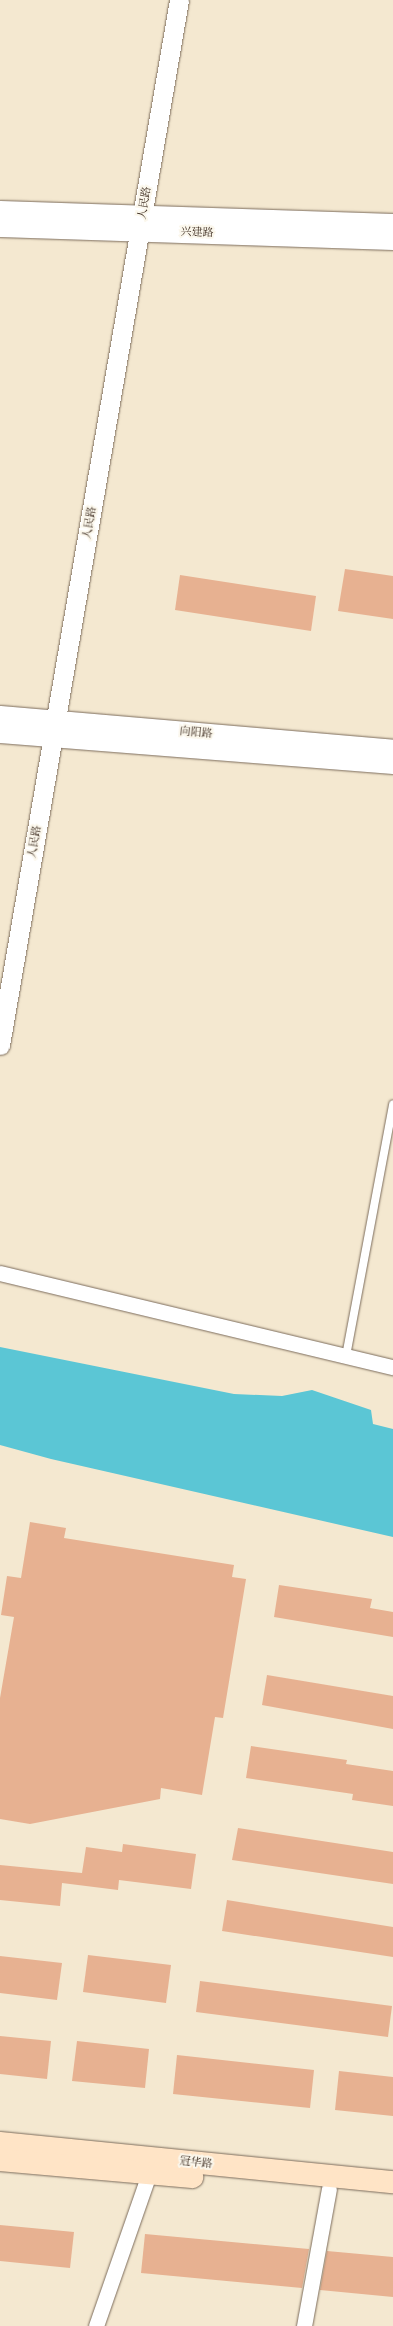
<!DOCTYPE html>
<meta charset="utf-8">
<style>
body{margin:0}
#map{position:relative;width:393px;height:2326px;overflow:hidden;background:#f4e8d0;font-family:Alegreya,"Noto Serif SC",serif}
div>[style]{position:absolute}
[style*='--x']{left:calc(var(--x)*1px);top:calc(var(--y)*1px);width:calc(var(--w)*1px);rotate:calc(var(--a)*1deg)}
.water>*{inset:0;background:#5bc6d5}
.building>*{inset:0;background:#e7b191}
.roads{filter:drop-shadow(0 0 1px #7c6c5c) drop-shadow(0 0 1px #7c6c5c)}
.service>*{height:8px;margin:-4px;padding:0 4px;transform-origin:4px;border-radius:4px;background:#fff}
.minor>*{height:15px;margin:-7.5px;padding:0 7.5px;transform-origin:7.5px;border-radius:7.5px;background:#fff}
.tertiary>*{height:19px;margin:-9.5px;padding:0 9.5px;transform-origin:9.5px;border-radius:9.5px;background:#fff}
.secondary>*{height:22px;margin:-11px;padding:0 11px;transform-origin:11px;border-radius:11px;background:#ffe4c6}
span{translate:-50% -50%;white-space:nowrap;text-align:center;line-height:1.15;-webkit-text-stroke:4px #fbf7ec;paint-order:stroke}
.street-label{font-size:11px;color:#3b2a1e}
</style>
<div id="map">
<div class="water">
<i style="clip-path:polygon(0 1347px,234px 1394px,282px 1396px,312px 1390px,371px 1410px,373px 1424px,393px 1429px,393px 1537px,51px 1459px,0 1445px)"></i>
</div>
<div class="building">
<i style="clip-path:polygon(345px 569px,393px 576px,393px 619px,338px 611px)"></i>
<i style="clip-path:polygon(180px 575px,316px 596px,311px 631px,175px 610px)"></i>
<i style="clip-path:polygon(30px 1522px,66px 1528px,64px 1538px,234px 1565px,232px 1577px,246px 1579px,223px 1718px,215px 1717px,202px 1795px,161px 1788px,160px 1799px,30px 1824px,0 1819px,0 1698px,14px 1617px,1px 1615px,7px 1576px,21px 1578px)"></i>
<i style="clip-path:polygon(279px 1585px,372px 1599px,370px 1608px,393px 1612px,393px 1637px,274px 1617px)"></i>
<i style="clip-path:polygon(267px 1675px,393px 1696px,393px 1729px,262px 1705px)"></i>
<i style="clip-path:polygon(251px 1746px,347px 1760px,346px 1764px,393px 1771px,393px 1806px,352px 1800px,353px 1794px,246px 1778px)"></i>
<i style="clip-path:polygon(238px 1828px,393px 1852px,393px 1884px,232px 1860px)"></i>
<i style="clip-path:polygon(123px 1844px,196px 1854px,191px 1889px,119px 1880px,118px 1890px,62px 1883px,60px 1906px,0 1900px,0 1865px,82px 1873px,86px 1847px,122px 1852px)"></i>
<i style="clip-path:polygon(227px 1900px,393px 1927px,393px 1957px,222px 1931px)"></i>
<i style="clip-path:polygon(88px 1955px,171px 1965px,166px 2003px,83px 1992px)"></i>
<i style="clip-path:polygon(0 1956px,62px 1963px,57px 2000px,0 1993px)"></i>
<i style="clip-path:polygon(200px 1981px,392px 2006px,388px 2037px,196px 2012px)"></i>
<i style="clip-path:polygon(0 2036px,51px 2041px,47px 2079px,0 2074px)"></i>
<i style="clip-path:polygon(77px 2041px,149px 2049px,145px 2088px,72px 2081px)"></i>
<i style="clip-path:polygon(177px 2055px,314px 2070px,310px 2108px,173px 2094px)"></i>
<i style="clip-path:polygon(339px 2071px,393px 2077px,393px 2116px,335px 2110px)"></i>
<i style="clip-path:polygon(0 2225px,74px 2232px,70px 2268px,0 2261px)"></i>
<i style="clip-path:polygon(145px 2234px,309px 2249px,302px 2288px,141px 2273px)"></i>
<i style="clip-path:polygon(327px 2251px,393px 2257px,393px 2297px,320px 2290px)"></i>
</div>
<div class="roads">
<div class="service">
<i style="--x:346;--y:1356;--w:256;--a:-79.4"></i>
</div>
<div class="minor">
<i style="--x:0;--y:1273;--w:404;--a:13.5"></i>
<i style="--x:96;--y:2326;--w:161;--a:-70.8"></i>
<i style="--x:304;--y:2326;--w:139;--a:-79.7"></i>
</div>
<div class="tertiary">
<i style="--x:0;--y:210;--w:393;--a:1.9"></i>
<i style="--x:0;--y:227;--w:393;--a:1.9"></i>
<i style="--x:0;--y:715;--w:394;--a:4.9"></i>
<i style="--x:0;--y:733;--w:394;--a:4.5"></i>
<i style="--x:0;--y:1045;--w:1060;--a:-80.28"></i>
</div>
<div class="secondary">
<i style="--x:0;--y:2143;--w:395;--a:5.7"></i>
<i style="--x:0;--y:2160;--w:193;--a:5.1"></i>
</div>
</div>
<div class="street-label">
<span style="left:145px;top:203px;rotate:-81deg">人民路</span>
<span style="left:197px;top:233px;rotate:2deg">兴建路</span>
<span style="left:90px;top:523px;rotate:-80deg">人民路</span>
<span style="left:196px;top:733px;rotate:5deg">向阳路</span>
<span style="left:35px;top:842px;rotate:-80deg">人民路</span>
<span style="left:196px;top:2163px;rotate:6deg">冠华路</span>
</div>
</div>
